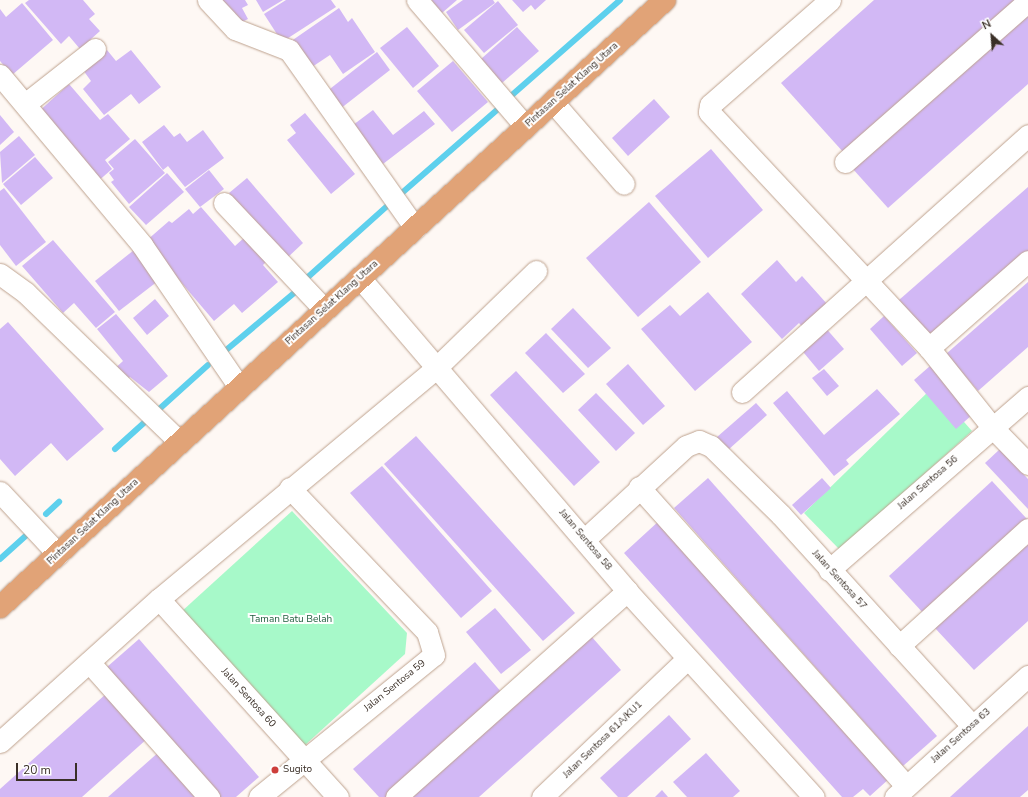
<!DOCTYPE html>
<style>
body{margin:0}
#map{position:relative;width:1028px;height:797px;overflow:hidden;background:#fef8f4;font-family:"Nunito Sans",sans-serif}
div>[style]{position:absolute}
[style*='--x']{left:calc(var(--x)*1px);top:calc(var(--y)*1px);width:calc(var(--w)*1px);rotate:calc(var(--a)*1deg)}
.green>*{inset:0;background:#a7f9c9}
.stream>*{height:6px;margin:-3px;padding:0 3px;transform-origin:3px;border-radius:3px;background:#5ed0ed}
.building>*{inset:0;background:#d2b8f5}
.roads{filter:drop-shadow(0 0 1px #bea28e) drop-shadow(0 0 1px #bea28e)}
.minor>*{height:21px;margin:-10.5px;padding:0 10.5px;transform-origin:10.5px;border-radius:10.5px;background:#fff}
.highway>*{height:22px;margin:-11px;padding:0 11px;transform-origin:11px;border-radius:11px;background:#e1a377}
.dots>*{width:11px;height:11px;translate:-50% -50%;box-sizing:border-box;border:2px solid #fff;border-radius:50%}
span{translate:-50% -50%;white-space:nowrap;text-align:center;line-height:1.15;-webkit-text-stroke:4px #fff;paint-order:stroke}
.street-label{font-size:10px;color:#3a2f27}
.park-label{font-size:10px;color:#1d5c3c}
.poi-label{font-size:10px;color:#3a2f27}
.left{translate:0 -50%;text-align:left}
.north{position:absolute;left:972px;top:16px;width:40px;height:40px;-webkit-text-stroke:3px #fff;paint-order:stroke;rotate:334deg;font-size:11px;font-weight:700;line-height:16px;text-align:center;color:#3a2f27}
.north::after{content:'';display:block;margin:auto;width:14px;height:18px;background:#3a2f27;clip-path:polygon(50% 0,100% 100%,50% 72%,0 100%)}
.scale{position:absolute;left:16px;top:763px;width:61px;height:18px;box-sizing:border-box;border:2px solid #3a2f27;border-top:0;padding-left:5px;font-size:12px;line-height:14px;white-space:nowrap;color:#3a2f27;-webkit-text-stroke:3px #fff;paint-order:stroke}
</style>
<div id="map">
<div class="green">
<i style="clip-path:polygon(933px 387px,972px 431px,840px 550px,804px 513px)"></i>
<i style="clip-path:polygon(292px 511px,407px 633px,405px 654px,304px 746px,181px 612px)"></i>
</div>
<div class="stream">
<i style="--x:512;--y:95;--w:144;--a:-41.3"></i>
<i style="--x:403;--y:192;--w:125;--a:-41.1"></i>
<i style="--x:308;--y:277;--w:105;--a:-41.9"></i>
<i style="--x:225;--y:351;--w:89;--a:-40"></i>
<i style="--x:115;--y:449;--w:125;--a:-42.1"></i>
<i style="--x:46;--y:514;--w:18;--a:-43"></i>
<i style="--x:0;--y:559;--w:40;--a:-42"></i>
</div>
<div class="building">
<i style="clip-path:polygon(29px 0,83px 0,95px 14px,89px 19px,100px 31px,80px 49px,69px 36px,61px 44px,25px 3px)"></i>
<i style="clip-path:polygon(217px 0,245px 0,248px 5px,242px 8px,248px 19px,236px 25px)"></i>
<i style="clip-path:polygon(256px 0,283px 0,263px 12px)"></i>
<i style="clip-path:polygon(286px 0,331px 0,336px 7px,282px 42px,264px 14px)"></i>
<i style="clip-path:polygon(431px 0,457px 0,442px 13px)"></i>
<i style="clip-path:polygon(463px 0,493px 0,495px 3px,458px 30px,446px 12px)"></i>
<i style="clip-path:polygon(512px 0,546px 0,535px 10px,531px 5px,523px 12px)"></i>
<i style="clip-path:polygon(874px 0,1016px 0,844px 153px,781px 83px)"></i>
<i style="clip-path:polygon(498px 1px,518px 25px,484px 53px,464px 30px)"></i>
<i style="clip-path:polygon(22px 3px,53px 40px,12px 75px,0 61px,0 9px,6px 17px)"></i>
<i style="clip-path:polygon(339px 8px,348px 22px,352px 18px,375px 52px,343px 74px,330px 55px,306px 71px,287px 44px)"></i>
<i style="clip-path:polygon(1028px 12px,1028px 84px,888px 208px,852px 168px)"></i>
<i style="clip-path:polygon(407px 27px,439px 66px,413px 88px,380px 48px)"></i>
<i style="clip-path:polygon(517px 27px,539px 51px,502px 83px,481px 59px)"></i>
<i style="clip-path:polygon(107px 50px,116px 61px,131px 50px,161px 87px,139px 104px,131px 94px,104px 115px,83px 89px,91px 81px,83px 70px)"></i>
<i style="clip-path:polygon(377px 52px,390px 70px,340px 109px,326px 92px)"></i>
<i style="clip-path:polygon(453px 61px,488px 102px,452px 132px,417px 91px)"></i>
<i style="clip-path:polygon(69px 84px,100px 120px,108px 114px,130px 139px,105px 160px,112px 169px,96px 183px,36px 114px)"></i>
<i style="clip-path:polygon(654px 99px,670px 117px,628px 156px,612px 138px)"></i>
<i style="clip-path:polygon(373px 110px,393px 135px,424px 111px,435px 124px,383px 164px,353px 125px)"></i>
<i style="clip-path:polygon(305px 113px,355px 174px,331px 194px,287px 140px,296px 133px,290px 125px)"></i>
<i style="clip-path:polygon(0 115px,14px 132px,0 145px)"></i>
<i style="clip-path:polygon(164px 125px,174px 137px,180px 133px,187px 142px,203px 130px,224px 158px,185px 187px,168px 166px,163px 170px,142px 142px)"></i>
<i style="clip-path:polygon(19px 136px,35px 155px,2px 183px,0 152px)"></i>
<i style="clip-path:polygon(135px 139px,165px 173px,129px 204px,111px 182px,114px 180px,109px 173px,114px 169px,108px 162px)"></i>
<i style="clip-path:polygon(711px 149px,763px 210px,708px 258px,655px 196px)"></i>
<i style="clip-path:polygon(35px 157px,53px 178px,21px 205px,3px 184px)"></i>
<i style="clip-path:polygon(209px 170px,224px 189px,200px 207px,185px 189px)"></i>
<i style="clip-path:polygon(167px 173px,184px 192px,146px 225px,129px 207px)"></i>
<i style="clip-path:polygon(247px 178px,303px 243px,286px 259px,229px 193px)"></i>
<i style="clip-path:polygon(1028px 187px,1028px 253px,931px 337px,899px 300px)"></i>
<i style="clip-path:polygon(4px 188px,46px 242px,16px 266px,0 245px,0 191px)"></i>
<i style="clip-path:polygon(649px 202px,701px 262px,638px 317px,586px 258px)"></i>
<i style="clip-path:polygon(201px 207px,235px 246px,246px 236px,267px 261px,263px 265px,278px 282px,242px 313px,234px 304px,214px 321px,146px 241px,169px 221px,172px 223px,189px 209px,193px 214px)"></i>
<i style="clip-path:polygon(53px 240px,115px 312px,96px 328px,74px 303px,63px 313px,22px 266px)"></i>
<i style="clip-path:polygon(134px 250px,158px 281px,119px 311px,95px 281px)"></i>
<i style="clip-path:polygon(777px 260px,796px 282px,802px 276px,828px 305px,803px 328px,799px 323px,782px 339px,741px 294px)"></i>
<i style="clip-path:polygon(1028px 282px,1028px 347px,978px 391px,946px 354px)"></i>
<i style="clip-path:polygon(708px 292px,752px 342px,695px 391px,641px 329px,670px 305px,680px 316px)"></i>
<i style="clip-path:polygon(155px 299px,169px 316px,147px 335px,133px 318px)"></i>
<i style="clip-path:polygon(573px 308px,611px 348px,588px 368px,551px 329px)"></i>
<i style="clip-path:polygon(116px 314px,168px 376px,149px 392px,130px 377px,121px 385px,111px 372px,123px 361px,97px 329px)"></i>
<i style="clip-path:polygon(884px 316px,917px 353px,902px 366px,870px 329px)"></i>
<i style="clip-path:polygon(8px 322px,104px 429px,67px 461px,51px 443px,15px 476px,0 459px,0 329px)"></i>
<i style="clip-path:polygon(824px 326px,844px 349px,819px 371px,799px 347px)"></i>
<i style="clip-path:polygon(546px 333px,585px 374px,563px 393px,525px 353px)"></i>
<i style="clip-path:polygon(628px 364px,665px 406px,643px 425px,606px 384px)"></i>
<i style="clip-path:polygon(930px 366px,972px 415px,956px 429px,914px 380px)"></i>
<i style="clip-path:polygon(824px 369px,839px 386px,827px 396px,812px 378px)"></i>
<i style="clip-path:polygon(516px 371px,600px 462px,574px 486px,490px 395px)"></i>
<i style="clip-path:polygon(877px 389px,900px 414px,846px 460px,849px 464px,834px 476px,773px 403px,787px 391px,824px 435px)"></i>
<i style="clip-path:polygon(596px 393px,635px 433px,616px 451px,578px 410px)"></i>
<i style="clip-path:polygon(756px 403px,767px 415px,728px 450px,717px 437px)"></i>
<i style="clip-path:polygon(416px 436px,575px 613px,543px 641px,384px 464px)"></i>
<i style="clip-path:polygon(1000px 449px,1028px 479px,1028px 509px,985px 463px)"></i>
<i style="clip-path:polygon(382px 466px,492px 591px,461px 618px,350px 493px)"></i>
<i style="clip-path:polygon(708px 478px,937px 736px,903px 766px,674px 508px)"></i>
<i style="clip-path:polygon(822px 478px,831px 488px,801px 515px,792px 505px)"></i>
<i style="clip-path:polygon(992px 481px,1027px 519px,924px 614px,889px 576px)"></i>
<i style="clip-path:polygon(660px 520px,890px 778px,870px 796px,863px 789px,853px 797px,842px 797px,624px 553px)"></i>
<i style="clip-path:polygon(1028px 542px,1028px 621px,974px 670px,934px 627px)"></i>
<i style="clip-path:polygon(495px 608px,531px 650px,501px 674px,466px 632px)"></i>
<i style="clip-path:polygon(591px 636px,621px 670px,479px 797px,410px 797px)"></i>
<i style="clip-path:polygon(139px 639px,259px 777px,236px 797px,220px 797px,107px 667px)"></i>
<i style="clip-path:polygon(475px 662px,503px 694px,387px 797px,379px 797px,353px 769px)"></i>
<i style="clip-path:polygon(107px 693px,148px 738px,82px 797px,0 797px,0 789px)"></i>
<i style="clip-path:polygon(669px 715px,691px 739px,627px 797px,618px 797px,600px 778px)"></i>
<i style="clip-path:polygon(1028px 726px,1028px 790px,1020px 797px,950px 797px)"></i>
<i style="clip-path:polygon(160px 751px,201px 797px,108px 797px)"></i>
<i style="clip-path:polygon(706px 753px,740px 791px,733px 797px,687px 797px,673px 782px)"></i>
<i style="clip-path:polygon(662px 790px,668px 797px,655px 797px)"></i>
</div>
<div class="roads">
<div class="minor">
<i style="--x:208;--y:0;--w:40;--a:47"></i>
<i style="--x:235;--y:29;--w:58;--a:21.3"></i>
<i style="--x:289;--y:50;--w:218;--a:54.7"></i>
<i style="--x:417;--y:0;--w:167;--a:49.4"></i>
<i style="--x:830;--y:0;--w:159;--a:138.8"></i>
<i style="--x:710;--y:105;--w:7;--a:98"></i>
<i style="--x:709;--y:112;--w:323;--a:47"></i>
<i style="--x:929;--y:348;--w:101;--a:51.4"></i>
<i style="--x:992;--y:427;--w:52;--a:45.8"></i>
<i style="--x:0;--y:75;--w:222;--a:50.1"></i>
<i style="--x:142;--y:245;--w:173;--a:55.6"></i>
<i style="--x:553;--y:102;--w:108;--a:49.1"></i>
<i style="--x:25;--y:104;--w:89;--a:-38.2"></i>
<i style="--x:845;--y:162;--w:244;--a:-41.3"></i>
<i style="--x:224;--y:203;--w:147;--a:46.7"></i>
<i style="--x:0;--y:274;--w:32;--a:36"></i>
<i style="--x:26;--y:293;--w:214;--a:44.1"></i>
<i style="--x:360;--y:278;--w:411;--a:49.5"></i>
<i style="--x:627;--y:591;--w:278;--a:47.8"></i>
<i style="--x:929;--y:348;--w:132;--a:-41.3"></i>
<i style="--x:742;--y:392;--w:385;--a:-41.9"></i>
<i style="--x:639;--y:487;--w:401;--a:48.2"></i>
<i style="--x:0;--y:492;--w:85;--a:46.9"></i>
<i style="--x:585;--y:539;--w:137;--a:-42.6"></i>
<i style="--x:686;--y:446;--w:14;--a:-21"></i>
<i style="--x:699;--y:441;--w:13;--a:23"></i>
<i style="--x:711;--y:446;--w:98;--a:44.6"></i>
<i style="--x:781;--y:515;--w:285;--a:47.8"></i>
<i style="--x:829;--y:570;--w:264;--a:-41"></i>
<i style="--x:159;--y:599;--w:267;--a:47.9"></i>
<i style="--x:899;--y:646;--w:174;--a:-42.2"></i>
<i style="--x:89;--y:662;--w:181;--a:48.4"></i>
<i style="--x:0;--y:742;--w:214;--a:-42"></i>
<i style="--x:159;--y:599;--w:362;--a:-39.8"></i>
<i style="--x:437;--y:367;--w:138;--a:-44.1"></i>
<i style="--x:259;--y:797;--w:225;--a:-39.1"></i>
<i style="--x:434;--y:655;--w:24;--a:-107"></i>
<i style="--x:427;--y:632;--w:199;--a:-133.6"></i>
<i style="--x:396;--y:797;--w:310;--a:-41.7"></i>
<i style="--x:542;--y:797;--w:200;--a:-43.6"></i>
<i style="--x:895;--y:797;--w:180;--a:-42.3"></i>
</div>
<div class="highway">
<i style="--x:0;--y:607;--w:900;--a:-42.39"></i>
</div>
</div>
<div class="dots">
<i style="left:275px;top:770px;background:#cd3e3b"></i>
</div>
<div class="street-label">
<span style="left:572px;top:85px;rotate:-42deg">Pintasan Selat Klang Utara</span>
<span style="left:332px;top:303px;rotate:-42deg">Pintasan Selat Klang Utara</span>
<span style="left:928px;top:483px;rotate:-41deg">Jalan Sentosa 56</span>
<span style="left:93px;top:522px;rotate:-43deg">Pintasan Selat Klang Utara</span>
<span style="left:585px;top:540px;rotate:50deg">Jalan Sentosa 58</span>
<span style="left:839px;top:580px;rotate:48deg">Jalan Sentosa 57</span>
<span style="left:395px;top:686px;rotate:-39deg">Jalan Sentosa 59</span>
<span style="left:248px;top:698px;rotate:48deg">Jalan Sentosa 60</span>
<span style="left:961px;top:736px;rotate:-42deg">Jalan Sentosa 63</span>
<span style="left:603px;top:740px;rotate:-44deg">Jalan Sentosa 61A/KU1</span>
</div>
<div class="park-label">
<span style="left:291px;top:620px">Taman Batu Belah</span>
</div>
<div class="poi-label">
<span class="left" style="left:283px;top:770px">Sugito</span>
</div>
<div class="north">N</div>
<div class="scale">20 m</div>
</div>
